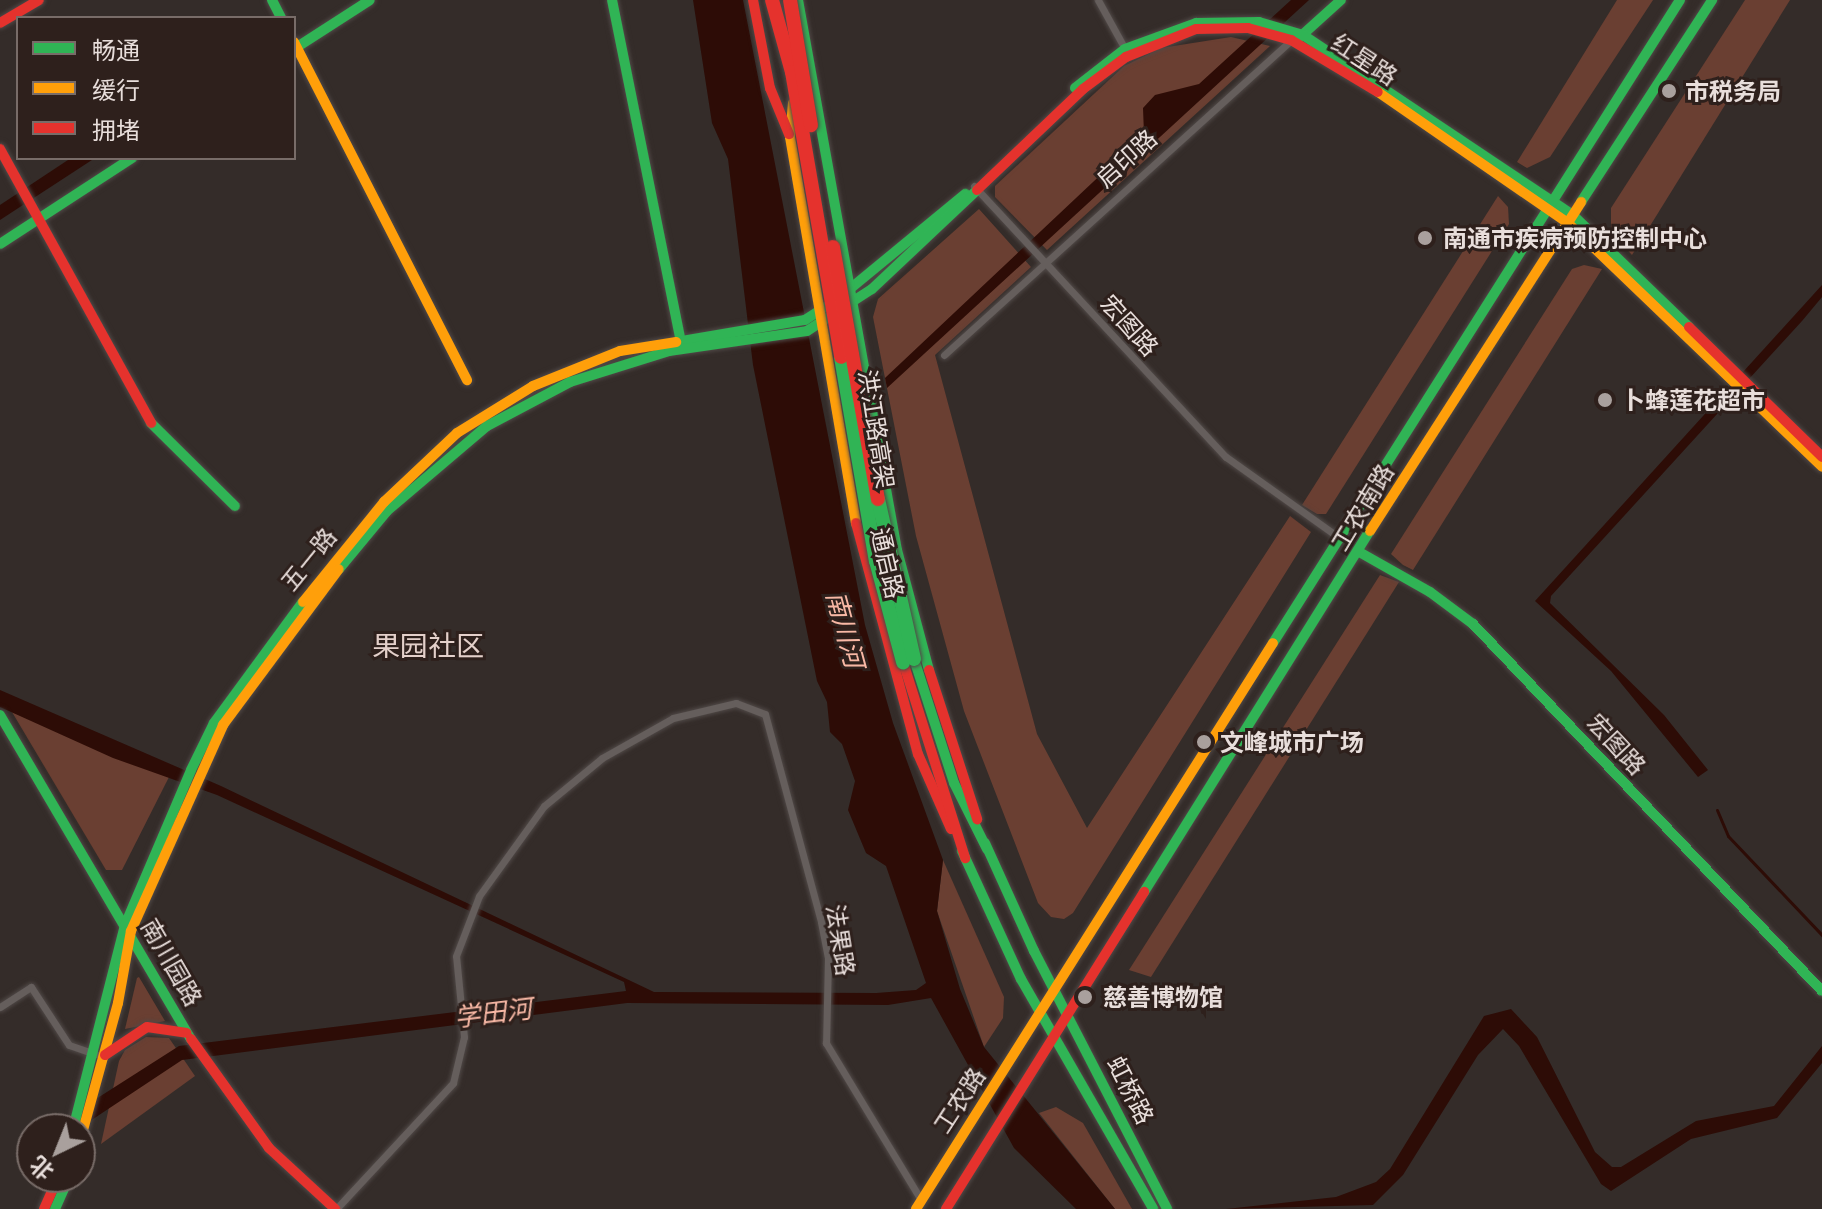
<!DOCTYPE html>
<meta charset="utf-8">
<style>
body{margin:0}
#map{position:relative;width:1822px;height:1209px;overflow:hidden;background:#342c29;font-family:"Exo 2","Noto Sans SC",sans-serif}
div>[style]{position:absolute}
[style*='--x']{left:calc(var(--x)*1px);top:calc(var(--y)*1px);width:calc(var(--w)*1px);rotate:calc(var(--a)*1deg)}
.green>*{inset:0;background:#6a3f32}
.water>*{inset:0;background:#2d0c06}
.stream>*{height:3px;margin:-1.5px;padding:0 1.5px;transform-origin:1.5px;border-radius:1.5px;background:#2d0c06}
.roads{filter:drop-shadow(0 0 2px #504947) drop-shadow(0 0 2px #504947)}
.street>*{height:7px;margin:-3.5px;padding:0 3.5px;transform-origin:3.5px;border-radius:3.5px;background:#655e5c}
.fast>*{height:10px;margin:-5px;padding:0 5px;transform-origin:5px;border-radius:5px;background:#30b455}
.slow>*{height:10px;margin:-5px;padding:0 5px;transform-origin:5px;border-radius:5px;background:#ff9f0a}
.jam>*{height:10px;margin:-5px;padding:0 5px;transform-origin:5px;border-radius:5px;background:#e5322d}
.bridges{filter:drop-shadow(0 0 2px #504947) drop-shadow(0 0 2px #504947)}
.fast-bridge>*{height:14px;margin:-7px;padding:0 7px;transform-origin:7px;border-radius:7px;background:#30b455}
.jam-bridge>*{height:14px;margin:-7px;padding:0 7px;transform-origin:7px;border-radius:7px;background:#e5322d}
.dots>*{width:22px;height:22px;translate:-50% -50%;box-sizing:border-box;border:4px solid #2e201c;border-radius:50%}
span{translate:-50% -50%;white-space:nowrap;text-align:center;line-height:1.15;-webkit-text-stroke:6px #2e201c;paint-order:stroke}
.street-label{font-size:24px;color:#e8dedb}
.poi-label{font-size:24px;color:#e8dedb;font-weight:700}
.left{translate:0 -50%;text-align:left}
.water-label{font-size:26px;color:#f8b8a5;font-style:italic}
.quarter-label{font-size:28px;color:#e4d0ca}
.legend{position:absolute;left:16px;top:16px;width:280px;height:144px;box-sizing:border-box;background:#2e201c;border:2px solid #786c68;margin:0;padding:10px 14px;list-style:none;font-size:24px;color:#e8dedb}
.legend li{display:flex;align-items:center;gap:16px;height:40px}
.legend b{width:40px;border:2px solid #786c68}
.north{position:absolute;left:16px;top:1113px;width:80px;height:80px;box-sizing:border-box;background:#2e201c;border:2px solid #786c68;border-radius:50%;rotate:223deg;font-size:22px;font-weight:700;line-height:32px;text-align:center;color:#e8dedb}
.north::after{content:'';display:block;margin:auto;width:28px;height:36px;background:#a9a09d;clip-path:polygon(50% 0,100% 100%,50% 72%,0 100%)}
</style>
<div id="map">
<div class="green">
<i style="clip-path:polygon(1617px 0,1653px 0,1550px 157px,1527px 168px,1517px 162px)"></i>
<i style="clip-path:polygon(1745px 0,1790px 0,1632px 255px,1611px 232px,1611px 208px)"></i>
<i style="clip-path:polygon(1231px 37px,1270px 46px,1047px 250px,995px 197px,995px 186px,1124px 66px,1161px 48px)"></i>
<i style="clip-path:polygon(1498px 196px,1508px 207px,1509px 224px,1326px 514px,1317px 514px,1302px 505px)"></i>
<i style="clip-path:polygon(979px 209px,1031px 267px,935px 355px,1037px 734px,1087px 828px,1290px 516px,1311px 532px,1073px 913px,1064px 919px,1051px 917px,1038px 903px,964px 711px,916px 536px,873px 317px,878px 299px)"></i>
<i style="clip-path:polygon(1584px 265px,1602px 269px,1413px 570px,1403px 565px,1391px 554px,1572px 269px)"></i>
<i style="clip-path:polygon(1380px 575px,1399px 582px,1151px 977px,1129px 970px)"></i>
<i style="clip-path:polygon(12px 712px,169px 777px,122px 870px,106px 870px)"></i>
<i style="clip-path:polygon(943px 860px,1004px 997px,1003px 1018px,984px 1047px,937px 911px)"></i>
<i style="clip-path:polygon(139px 977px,165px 1021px,125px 1029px,137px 978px)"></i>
<i style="clip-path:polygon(146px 1037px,169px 1038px,195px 1076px,101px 1144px,119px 1061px,125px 1050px)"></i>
<i style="clip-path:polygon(1056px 1107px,1083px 1123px,1132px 1209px,1115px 1209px,1039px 1113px)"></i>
</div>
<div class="water">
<i style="clip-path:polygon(693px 0,743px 0,865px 625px,893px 723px,943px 860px,937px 911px,960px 989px,984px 1047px,1115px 1209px,1076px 1209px,1014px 1148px,931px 998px,888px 1005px,627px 1003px,182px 1060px,78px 1129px,49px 1129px,179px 1046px,626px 991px,624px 982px,217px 795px,113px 758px,0 707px,0 690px,221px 786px,654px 992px,876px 993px,916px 990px,926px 983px,886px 866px,866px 853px,848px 810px,855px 781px,842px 744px,830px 732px,827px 702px,817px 681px,753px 365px,728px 159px,712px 123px)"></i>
<i style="clip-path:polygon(1291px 0,1309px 0,887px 388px,885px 378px,1144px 134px,1143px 108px,1155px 95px,1199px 84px)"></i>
<i style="clip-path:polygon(71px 158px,95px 158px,0 220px,0 205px)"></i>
<i style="clip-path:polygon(1822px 285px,1822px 297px,1802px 321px,1551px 596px,1550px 603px,1664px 715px,1708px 770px,1698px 777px,1611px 671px,1535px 601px)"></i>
<i style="clip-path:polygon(1511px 1009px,1537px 1037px,1595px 1152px,1612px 1167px,1621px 1167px,1696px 1121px,1774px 1106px,1822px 1046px,1822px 1063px,1777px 1118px,1691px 1139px,1611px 1191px,1601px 1184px,1519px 1046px,1503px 1029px,1478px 1055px,1403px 1175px,1373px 1205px,1226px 1209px,1336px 1197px,1376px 1182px,1390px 1169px,1484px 1016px)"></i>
</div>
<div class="stream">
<i style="--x:1717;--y:810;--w:28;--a:67"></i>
<i style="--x:1728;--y:836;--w:137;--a:46.5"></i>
</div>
<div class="roads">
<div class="street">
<i style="--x:1098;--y:0;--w:56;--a:61.1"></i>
<i style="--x:974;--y:186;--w:370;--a:47.1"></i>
<i style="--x:1226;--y:457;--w:141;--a:35.5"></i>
<i style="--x:944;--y:355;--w:469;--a:-42.2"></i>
<i style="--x:0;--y:1007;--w:37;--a:-33"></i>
<i style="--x:31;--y:987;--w:69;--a:56.8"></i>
<i style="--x:69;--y:1045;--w:28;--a:19"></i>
<i style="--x:336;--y:1209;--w:172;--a:-47.1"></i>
<i style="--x:453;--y:1083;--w:47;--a:-76.6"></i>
<i style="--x:464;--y:1037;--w:81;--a:-95.6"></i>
<i style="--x:456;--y:956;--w:64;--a:-69"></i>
<i style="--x:479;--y:896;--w:111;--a:-54.2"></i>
<i style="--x:544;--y:806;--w:75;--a:-39.6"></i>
<i style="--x:602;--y:758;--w:81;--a:-29.4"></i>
<i style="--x:673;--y:718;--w:65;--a:-13.4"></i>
<i style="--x:736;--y:703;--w:31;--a:21"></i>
<i style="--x:765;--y:714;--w:215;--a:74.9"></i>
<i style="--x:821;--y:922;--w:37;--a:79"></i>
<i style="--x:828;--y:958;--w:85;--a:91.3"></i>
<i style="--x:826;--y:1043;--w:184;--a:58.8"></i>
</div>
<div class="fast">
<i style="--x:272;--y:0;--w:20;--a:63"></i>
<i style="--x:612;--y:0;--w:350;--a:78.6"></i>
<i style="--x:798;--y:0;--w:559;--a:79.8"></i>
<i style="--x:897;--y:550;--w:124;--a:75.1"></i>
<i style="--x:1300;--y:37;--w:55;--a:-42.1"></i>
<i style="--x:294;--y:49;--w:90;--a:-32.8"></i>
<i style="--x:1075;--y:88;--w:63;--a:-38"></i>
<i style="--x:1125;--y:49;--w:76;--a:-20.1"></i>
<i style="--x:1196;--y:23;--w:63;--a:-0.9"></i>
<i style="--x:1259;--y:22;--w:46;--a:16.5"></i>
<i style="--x:1303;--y:35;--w:326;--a:33.7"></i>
<i style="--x:1574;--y:216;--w:160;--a:44"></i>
<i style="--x:1581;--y:202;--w:241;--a:-57"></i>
<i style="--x:0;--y:244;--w:158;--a:-33.1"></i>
<i style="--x:845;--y:293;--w:156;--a:-39.5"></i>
<i style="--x:676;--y:342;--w:131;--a:-9.7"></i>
<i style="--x:805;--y:320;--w:24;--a:-33"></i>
<i style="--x:151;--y:423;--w:118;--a:44.7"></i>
<i style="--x:1361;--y:553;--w:79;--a:29.5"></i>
<i style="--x:1430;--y:592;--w:54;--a:36.7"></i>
<i style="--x:1473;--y:624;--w:506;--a:46.44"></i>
<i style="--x:339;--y:569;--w:75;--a:-50.4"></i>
<i style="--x:387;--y:511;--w:131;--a:-40.4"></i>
<i style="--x:487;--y:426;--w:94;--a:-27.9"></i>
<i style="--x:570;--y:382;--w:104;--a:-17.4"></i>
<i style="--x:669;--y:351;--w:139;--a:-8.2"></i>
<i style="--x:807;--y:331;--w:77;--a:-32.9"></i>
<i style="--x:872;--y:289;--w:144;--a:-43.3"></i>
<i style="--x:1273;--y:643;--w:761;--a:-57.67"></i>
<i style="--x:914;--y:659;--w:130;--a:72.1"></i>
<i style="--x:954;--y:783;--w:74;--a:63.4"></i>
<i style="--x:0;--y:715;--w:376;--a:59.5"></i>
<i style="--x:985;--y:843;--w:119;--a:65.6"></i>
<i style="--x:1034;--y:951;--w:290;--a:62.7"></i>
<i style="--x:962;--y:851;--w:141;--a:65.3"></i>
<i style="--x:1021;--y:979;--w:265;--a:60.1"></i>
<i style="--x:1144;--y:892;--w:426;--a:-58"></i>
<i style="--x:73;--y:1129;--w:211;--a:-75.7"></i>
<i style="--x:125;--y:925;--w:168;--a:-66.9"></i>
<i style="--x:191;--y:770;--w:52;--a:-63.9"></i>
<i style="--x:214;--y:723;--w:150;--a:-53.7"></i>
<i style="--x:55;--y:1209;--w:35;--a:-66"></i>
</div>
<div class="slow">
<i style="--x:294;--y:42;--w:380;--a:62.9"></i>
<i style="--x:1378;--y:92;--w:231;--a:34.6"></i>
<i style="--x:1568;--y:223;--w:352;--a:43.8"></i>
<i style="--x:793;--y:103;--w:34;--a:95"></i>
<i style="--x:790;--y:137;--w:392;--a:80.3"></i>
<i style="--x:1370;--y:531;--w:391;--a:-57.3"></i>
<i style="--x:303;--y:602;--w:129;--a:-51"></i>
<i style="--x:384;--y:502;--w:100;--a:-43.4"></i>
<i style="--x:457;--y:433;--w:89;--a:-31.7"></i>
<i style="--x:533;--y:386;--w:94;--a:-21.9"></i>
<i style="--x:620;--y:351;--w:57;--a:-9.1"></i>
<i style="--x:80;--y:1141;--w:143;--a:-74.6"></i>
<i style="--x:118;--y:1003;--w:73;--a:-79.8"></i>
<i style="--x:131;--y:931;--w:226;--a:-65.9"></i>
<i style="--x:223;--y:725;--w:194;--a:-53.4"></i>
<i style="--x:916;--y:1209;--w:669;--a:-57.76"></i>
</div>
<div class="jam">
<i style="--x:753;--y:0;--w:90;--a:79.1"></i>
<i style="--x:770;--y:88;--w:50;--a:67.6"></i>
<i style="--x:0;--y:23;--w:45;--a:-30.5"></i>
<i style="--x:0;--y:149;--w:313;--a:61.1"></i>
<i style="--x:977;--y:190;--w:146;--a:-43.6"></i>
<i style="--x:1083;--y:89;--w:54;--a:-36.7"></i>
<i style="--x:1126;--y:57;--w:75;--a:-21.8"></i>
<i style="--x:1196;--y:29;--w:52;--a:-1.1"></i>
<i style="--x:1248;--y:28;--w:45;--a:15.6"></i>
<i style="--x:1291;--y:40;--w:101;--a:30.9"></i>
<i style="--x:1689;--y:327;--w:186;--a:44.3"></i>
<i style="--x:856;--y:523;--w:239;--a:75"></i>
<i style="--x:918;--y:754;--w:82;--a:66.3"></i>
<i style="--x:903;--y:662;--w:206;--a:72.4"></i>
<i style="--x:929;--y:670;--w:157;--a:72.1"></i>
<i style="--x:191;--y:1039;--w:134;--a:54.4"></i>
<i style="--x:269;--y:1148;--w:90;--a:42.7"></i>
<i style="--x:105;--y:1055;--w:50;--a:-33.7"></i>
<i style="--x:147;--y:1027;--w:40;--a:8.5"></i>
<i style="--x:44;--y:1209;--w:35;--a:-66"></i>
<i style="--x:946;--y:1209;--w:374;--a:-58"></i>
</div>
</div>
<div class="bridges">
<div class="fast-bridge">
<i style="--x:841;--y:357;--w:207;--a:80.3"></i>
<i style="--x:876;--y:561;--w:105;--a:75"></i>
<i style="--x:878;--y:499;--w:164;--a:77.3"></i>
</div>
<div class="jam-bridge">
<i style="--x:772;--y:0;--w:75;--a:74.5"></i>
<i style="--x:792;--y:72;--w:289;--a:80.2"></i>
<i style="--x:790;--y:0;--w:127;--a:80.5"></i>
<i style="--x:833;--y:247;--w:256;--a:79.9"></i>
</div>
</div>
<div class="dots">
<i style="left:1669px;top:91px;background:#a9a09d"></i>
<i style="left:1425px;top:238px;background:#a9a09d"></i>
<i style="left:1605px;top:400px;background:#a9a09d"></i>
<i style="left:1204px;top:742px;background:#a9a09d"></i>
<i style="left:1085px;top:997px;background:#a9a09d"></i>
</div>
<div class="street-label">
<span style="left:1365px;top:59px;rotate:33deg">红星路</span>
<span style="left:1126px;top:158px;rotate:-42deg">启印路</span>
<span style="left:1130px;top:325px;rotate:48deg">宏图路</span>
<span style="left:877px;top:429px;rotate:81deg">洪江路高架</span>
<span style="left:1362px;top:507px;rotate:-59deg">工农南路</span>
<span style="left:308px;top:559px;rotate:-51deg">五一路</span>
<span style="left:888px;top:563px;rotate:77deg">通启路</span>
<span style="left:1617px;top:744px;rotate:47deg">宏图路</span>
<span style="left:841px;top:940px;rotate:81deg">法果路</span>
<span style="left:172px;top:962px;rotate:60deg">南川园路</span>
<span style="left:1131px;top:1090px;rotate:63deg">虹桥路</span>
<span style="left:959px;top:1100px;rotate:-57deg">工农路</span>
</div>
<div class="poi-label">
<span class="left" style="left:1685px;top:91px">市税务局</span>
<span class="left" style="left:1443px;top:238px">南通市疾病预防控制中心</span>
<span class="left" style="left:1621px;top:400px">卜蜂莲花超市</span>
<span class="left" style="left:1220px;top:742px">文峰城市广场</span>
<span class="left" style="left:1103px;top:997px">慈善博物馆</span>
</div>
<div class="water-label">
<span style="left:846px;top:629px;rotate:75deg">南川河</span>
<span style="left:493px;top:1012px;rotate:-7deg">学田河</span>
</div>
<div class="quarter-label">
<span style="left:428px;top:645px">果园社区</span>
</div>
<ul class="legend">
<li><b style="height:10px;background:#30b455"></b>畅通</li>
<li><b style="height:10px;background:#ff9f0a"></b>缓行</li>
<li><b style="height:10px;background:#e5322d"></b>拥堵</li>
</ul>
<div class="north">北</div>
</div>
